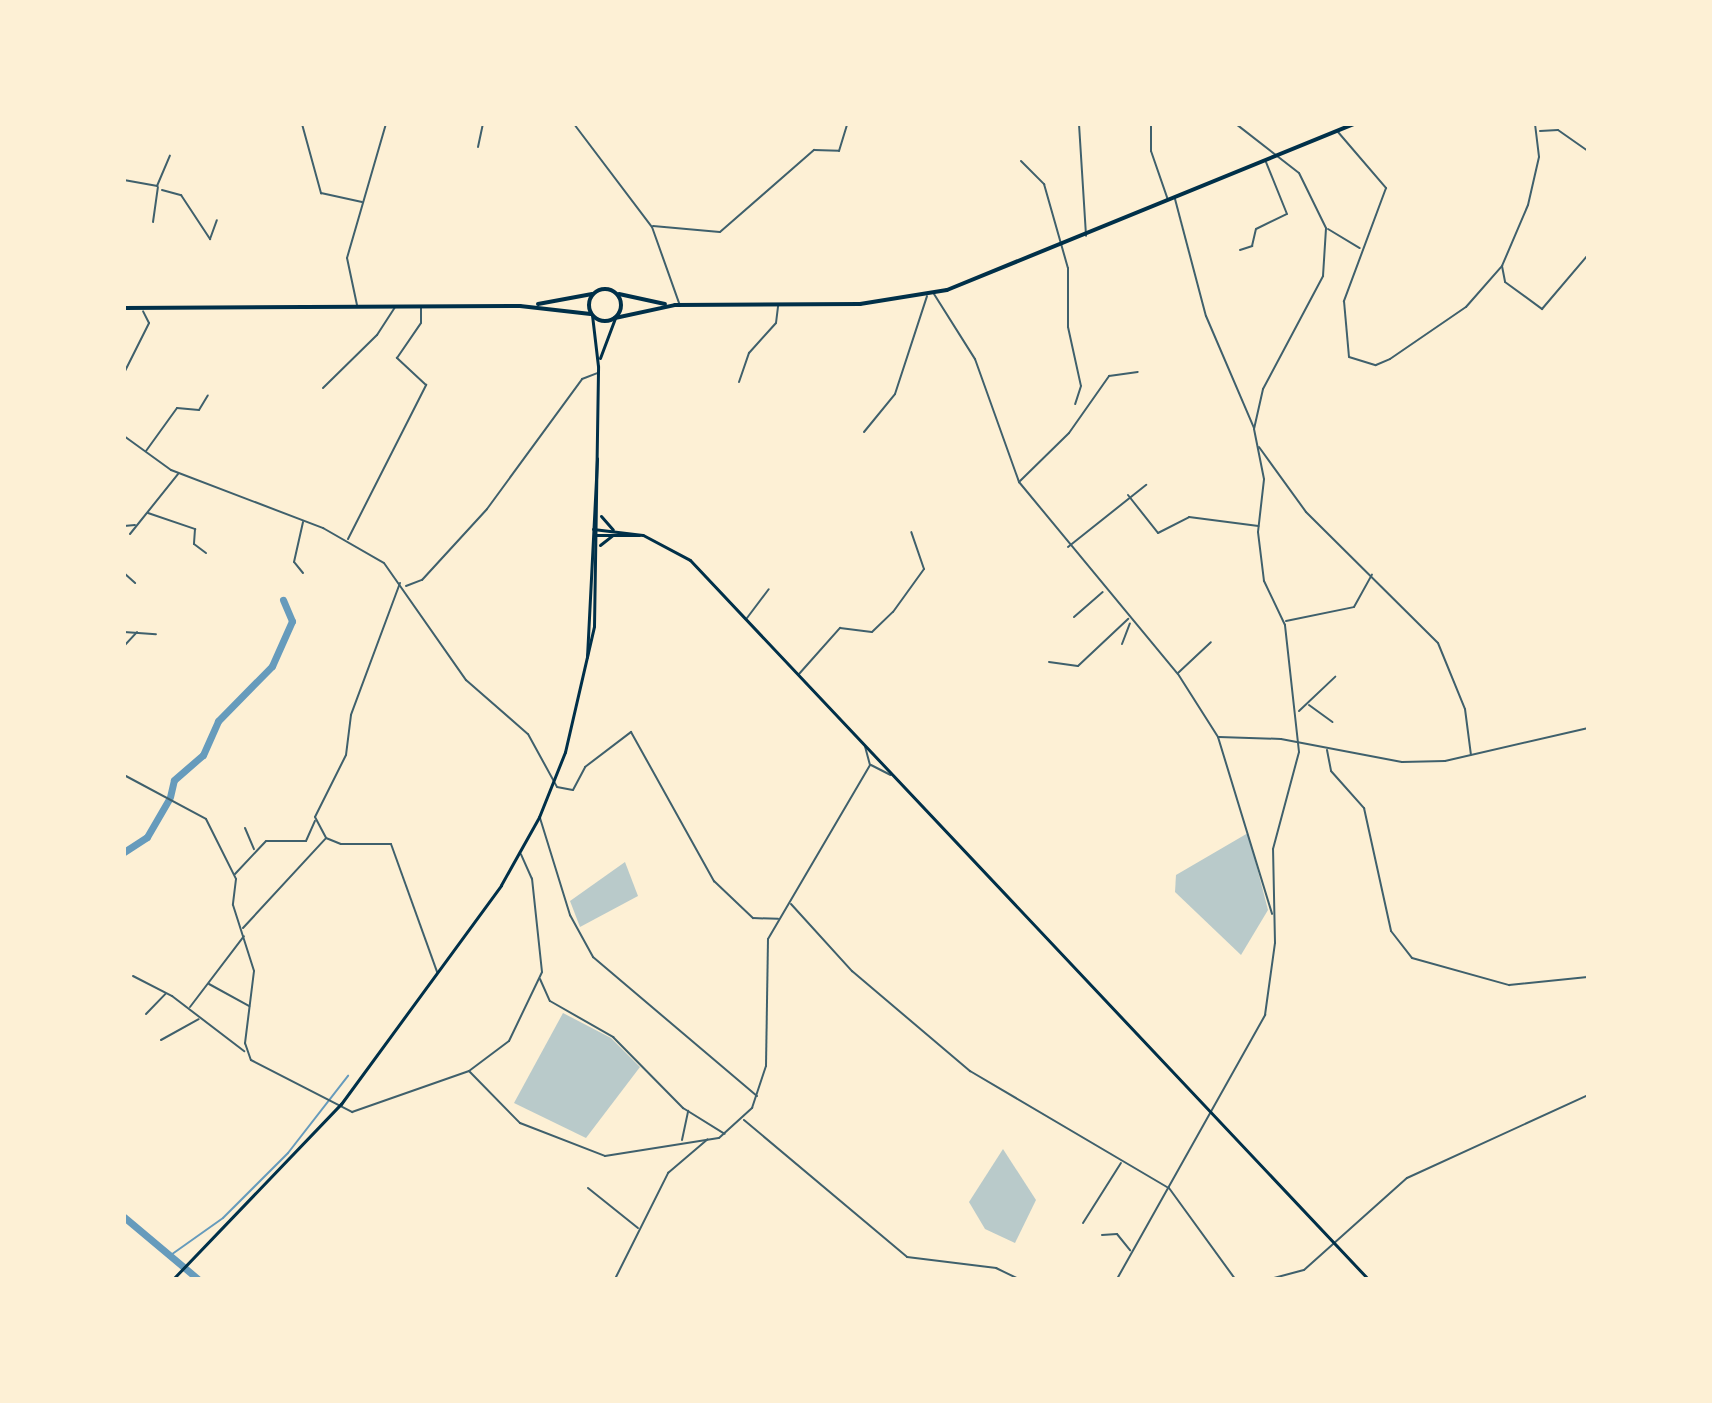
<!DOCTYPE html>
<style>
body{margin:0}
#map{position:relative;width:1712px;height:1403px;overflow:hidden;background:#fdf0d5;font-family:"IBM Plex Serif",serif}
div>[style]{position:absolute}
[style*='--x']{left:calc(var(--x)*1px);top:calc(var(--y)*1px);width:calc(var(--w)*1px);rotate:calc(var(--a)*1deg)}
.green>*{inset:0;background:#b9caca}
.stream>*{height:2px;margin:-1px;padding:0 1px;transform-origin:1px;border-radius:1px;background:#669bbc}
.river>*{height:7px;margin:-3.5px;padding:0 3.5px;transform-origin:3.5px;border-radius:3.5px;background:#669bbc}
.minor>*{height:2px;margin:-1px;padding:0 1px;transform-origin:1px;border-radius:1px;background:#3f606c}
.tertiary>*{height:2px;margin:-1px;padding:0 1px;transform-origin:1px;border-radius:1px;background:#3f606c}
.secondary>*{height:3px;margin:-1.5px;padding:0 1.5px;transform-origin:1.5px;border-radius:1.5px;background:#003049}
.primary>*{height:3px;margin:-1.5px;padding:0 1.5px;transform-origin:1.5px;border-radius:1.5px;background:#003049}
.trunk>*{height:4px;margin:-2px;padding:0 2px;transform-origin:2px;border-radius:2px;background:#003049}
.trunk>.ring{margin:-2px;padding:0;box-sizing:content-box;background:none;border:4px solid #003049;border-radius:50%}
span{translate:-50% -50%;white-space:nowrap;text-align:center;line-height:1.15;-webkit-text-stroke:8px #fdf0d5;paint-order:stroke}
.frame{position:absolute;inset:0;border:126px solid #fdf0d5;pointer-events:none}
</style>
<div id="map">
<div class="green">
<i style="clip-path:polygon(1248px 833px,1268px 910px,1241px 955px,1175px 892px,1176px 875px)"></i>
<i style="clip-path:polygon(625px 862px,638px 896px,580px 927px,570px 901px)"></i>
<i style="clip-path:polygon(563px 1013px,611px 1038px,640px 1067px,586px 1138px,514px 1103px)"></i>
<i style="clip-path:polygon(1003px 1149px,1036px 1200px,1015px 1243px,985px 1229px,969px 1202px)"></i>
</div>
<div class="stream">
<i style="--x:168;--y:1257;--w:67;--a:-35.3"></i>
<i style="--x:223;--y:1218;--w:92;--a:-45"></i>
<i style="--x:288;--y:1153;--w:98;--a:-52.1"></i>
<i style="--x:191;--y:1279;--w:1;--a:-45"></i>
</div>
<div class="river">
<i style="--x:170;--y:797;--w:17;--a:-77"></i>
<i style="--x:174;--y:780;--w:38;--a:-41"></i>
<i style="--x:203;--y:755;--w:37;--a:-66"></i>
<i style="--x:218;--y:721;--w:77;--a:-45.5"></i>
<i style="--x:272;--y:666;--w:49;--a:-66"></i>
<i style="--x:292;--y:621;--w:23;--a:-113"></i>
<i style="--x:124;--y:852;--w:27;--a:-33"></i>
<i style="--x:147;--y:837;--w:44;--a:-59.9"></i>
<i style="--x:124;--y:1217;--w:97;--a:40"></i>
</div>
<div class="minor">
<i style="--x:302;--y:124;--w:72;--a:74.6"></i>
<i style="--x:321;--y:193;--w:42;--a:12.4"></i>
<i style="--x:1079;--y:124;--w:112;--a:86.4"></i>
<i style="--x:1151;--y:124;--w:27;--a:90"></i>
<i style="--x:1151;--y:151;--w:52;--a:70.9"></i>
<i style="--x:1535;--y:124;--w:33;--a:83"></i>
<i style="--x:1539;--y:157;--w:49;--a:102.9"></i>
<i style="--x:1528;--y:205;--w:66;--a:113.1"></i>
<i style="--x:1502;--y:266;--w:16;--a:79"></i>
<i style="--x:1505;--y:282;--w:46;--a:36.1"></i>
<i style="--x:1542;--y:309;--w:71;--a:-49.6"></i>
<i style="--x:1540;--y:131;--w:18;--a:-3"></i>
<i style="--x:1558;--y:130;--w:37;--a:35"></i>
<i style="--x:1338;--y:132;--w:74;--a:49.4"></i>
<i style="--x:1386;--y:188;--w:121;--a:110.4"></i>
<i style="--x:1344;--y:301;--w:56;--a:84.9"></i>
<i style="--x:1349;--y:357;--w:28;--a:17"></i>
<i style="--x:1376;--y:365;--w:15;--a:-23"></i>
<i style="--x:1390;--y:359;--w:92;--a:-34.4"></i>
<i style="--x:1466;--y:307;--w:55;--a:-48.7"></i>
<i style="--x:478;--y:147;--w:24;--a:-78"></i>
<i style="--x:1021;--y:161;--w:33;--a:45"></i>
<i style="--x:1044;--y:184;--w:87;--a:74.1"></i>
<i style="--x:1068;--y:268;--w:59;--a:90"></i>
<i style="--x:1068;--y:327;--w:60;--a:77.6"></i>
<i style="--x:1081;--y:386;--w:19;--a:108"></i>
<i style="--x:124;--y:180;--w:34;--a:10"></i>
<i style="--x:157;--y:186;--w:33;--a:-67"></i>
<i style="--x:162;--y:190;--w:20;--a:15"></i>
<i style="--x:181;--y:195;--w:53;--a:56.6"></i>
<i style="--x:210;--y:239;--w:20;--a:-70"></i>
<i style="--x:1175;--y:199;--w:121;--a:75.2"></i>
<i style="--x:1206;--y:316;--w:122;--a:66.8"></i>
<i style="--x:153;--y:222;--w:35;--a:-82"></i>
<i style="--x:653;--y:226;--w:67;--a:5.1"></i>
<i style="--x:720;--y:232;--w:125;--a:-41.1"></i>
<i style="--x:814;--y:150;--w:25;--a:2"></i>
<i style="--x:839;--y:151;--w:28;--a:-73"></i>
<i style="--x:1328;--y:229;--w:37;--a:31"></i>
<i style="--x:1240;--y:250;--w:13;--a:-18"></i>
<i style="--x:1252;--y:246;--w:17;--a:-77"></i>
<i style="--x:1256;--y:229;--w:34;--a:-26"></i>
<i style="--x:1287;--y:214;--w:56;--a:-112"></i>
<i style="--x:934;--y:294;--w:77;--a:57.8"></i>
<i style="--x:975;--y:359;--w:131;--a:70.3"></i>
<i style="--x:1019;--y:482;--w:249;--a:50.4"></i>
<i style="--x:1178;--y:674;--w:75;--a:57.6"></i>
<i style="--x:1218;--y:737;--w:185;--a:73"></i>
<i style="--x:357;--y:305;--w:48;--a:-102"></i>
<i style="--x:347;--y:258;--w:140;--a:-73.8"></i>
<i style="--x:124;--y:373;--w:56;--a:-63.4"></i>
<i style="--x:149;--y:323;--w:13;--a:-117"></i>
<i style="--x:739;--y:382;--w:31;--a:-71"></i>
<i style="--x:749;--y:353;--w:40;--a:-48"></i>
<i style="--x:776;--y:323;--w:17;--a:-83"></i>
<i style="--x:323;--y:388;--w:76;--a:-44.5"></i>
<i style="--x:377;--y:335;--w:33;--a:-57"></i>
<i style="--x:864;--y:432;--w:49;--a:-50.8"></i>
<i style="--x:895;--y:394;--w:103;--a:-71.9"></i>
<i style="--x:124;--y:436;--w:58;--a:35.9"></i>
<i style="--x:171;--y:470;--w:163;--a:20.9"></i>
<i style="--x:323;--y:528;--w:70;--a:29.8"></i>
<i style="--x:384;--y:563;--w:143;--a:55"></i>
<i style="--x:466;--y:680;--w:82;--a:41.1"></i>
<i style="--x:528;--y:734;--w:60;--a:61.3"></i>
<i style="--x:557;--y:787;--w:16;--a:11"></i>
<i style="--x:573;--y:790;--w:26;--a:-62"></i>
<i style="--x:585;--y:767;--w:58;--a:-37.3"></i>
<i style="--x:631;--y:732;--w:171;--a:60.9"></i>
<i style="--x:714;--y:881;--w:54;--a:43.5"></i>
<i style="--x:753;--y:918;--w:25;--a:2"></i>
<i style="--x:1259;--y:447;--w:80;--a:54.1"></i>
<i style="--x:1306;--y:512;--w:186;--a:44.8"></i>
<i style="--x:1438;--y:643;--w:71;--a:67.8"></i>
<i style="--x:1465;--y:709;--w:46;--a:82.6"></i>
<i style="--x:146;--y:451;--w:53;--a:-54.2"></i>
<i style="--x:177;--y:408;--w:22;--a:5"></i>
<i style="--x:199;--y:410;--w:17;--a:-59"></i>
<i style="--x:1019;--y:482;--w:70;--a:-44.4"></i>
<i style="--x:1069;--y:433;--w:70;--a:-54.9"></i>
<i style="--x:1109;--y:376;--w:29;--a:-8"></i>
<i style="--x:1128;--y:495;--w:48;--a:51.7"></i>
<i style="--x:1158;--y:533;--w:35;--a:-27"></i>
<i style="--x:1189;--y:517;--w:70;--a:7.4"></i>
<i style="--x:148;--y:513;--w:50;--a:18.8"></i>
<i style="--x:195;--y:529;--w:15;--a:94"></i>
<i style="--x:194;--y:544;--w:15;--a:37"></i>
<i style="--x:124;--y:526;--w:11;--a:-5"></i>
<i style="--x:130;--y:534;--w:77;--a:-51.3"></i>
<i style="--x:348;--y:539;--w:173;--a:-63.1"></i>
<i style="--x:426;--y:385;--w:40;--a:-137"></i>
<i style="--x:397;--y:358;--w:42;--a:-55.6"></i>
<i style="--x:421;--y:323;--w:16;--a:-90"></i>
<i style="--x:1068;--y:547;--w:100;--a:-38.5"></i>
<i style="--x:124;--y:573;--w:15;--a:42"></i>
<i style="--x:303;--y:573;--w:14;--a:-129"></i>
<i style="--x:294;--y:562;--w:41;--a:-77.3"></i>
<i style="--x:400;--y:583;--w:141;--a:110.4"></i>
<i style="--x:351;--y:715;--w:40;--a:97.1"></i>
<i style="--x:346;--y:755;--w:69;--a:116.6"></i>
<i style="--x:315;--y:817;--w:24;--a:62"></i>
<i style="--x:326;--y:838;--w:16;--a:22"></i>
<i style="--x:341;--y:844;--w:50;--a:0"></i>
<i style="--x:391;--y:844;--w:136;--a:70.2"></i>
<i style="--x:406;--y:586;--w:17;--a:-21"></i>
<i style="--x:422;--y:580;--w:96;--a:-47.5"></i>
<i style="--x:487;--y:509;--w:161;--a:-53.8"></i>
<i style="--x:582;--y:379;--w:17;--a:-21"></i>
<i style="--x:1074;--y:617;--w:38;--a:-41"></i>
<i style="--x:747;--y:618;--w:36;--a:-53"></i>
<i style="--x:1286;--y:621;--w:69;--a:-11.6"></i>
<i style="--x:1354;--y:607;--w:37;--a:-61"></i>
<i style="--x:124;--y:632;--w:32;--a:4"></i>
<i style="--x:1122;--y:644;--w:22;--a:-69"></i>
<i style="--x:124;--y:646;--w:19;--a:-47"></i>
<i style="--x:1049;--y:662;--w:29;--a:8"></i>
<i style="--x:1078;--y:666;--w:69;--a:-43.2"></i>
<i style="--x:1178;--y:673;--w:45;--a:-43.2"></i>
<i style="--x:799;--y:674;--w:62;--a:-48.3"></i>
<i style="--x:840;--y:628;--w:32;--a:7"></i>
<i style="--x:872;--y:632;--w:29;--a:-44"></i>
<i style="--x:893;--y:612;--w:53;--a:-54.2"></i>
<i style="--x:924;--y:569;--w:39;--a:-109"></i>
<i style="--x:1309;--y:705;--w:29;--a:36"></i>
<i style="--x:1299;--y:711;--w:50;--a:-43.4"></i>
<i style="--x:1219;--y:737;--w:62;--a:1.8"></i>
<i style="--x:1281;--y:739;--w:123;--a:10.8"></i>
<i style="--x:1402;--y:762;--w:43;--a:-1.3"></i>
<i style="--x:1445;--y:761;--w:147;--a:-13"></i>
<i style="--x:1327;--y:750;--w:21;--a:79"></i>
<i style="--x:1331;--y:771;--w:50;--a:48.3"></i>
<i style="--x:1364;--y:808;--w:126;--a:77.6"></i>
<i style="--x:1391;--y:931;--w:34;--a:52"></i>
<i style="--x:1412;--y:958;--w:101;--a:15.6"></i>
<i style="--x:1509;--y:985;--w:79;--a:-5.8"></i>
<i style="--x:871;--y:765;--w:22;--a:27"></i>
<i style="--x:124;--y:775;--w:93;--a:28.2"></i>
<i style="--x:206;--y:819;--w:67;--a:63.4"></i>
<i style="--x:236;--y:879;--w:26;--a:97"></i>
<i style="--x:233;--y:905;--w:69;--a:72.3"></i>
<i style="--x:254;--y:971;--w:73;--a:97.1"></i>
<i style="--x:245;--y:1043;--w:18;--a:71"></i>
<i style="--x:251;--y:1060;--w:114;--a:27.2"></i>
<i style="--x:352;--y:1112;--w:124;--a:-19.3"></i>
<i style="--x:469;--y:1071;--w:73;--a:45.6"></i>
<i style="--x:520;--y:1123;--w:91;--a:21.2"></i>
<i style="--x:605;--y:1156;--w:115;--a:-9"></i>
<i style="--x:719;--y:1138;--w:45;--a:-42.3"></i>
<i style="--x:752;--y:1108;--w:44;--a:-71.6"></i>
<i style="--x:766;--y:1066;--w:127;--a:-89.1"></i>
<i style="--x:768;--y:939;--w:202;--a:-59.6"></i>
<i style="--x:870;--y:765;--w:20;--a:-105"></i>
<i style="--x:540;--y:818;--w:102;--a:72.8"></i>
<i style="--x:570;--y:915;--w:48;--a:61.3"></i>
<i style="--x:593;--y:957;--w:215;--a:40.3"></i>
<i style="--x:245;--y:828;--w:23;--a:67"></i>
<i style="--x:235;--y:874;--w:45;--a:-46.8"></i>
<i style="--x:266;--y:841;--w:40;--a:0"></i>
<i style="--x:306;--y:841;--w:22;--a:-66"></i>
<i style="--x:791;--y:904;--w:91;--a:47.7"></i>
<i style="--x:852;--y:971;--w:155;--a:40.3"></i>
<i style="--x:970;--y:1071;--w:231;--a:30.5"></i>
<i style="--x:1169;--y:1188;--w:112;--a:54"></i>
<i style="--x:243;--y:928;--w:121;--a:-47.3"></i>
<i style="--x:133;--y:976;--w:44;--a:27.1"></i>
<i style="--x:172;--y:996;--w:91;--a:37.4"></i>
<i style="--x:540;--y:979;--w:24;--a:66"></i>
<i style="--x:550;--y:1001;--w:73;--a:29.7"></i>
<i style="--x:613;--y:1037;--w:100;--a:45.4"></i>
<i style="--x:683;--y:1108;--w:49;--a:31.8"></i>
<i style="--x:209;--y:984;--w:46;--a:28.8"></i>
<i style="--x:190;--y:1007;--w:89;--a:-52.7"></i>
<i style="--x:146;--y:1014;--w:28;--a:-46"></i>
<i style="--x:161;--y:1040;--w:43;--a:-28.9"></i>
<i style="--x:469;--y:1071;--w:50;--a:-36.9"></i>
<i style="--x:509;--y:1041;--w:76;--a:-64.4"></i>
<i style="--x:542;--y:972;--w:94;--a:-96.1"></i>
<i style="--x:532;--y:879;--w:27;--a:-114"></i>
<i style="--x:744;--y:1120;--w:213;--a:40"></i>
<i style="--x:907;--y:1257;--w:90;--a:7"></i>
<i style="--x:996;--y:1268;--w:25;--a:26"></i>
<i style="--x:682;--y:1140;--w:30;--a:-78"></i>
<i style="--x:588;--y:1188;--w:64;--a:38.7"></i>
<i style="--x:1083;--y:1223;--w:71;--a:-57.7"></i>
<i style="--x:1102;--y:1235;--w:15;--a:-4"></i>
<i style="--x:1117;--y:1234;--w:21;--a:51"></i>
<i style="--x:615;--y:1279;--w:119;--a:-63.4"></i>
<i style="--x:668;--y:1173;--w:52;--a:-40.4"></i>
<i style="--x:1117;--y:1279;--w:303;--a:-60.7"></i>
<i style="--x:1265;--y:1015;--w:73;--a:-82.1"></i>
<i style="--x:1275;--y:943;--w:94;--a:-91.2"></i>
<i style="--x:1273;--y:849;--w:100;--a:-75"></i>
<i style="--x:1299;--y:752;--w:128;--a:-96.3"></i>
<i style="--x:1285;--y:625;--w:49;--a:-115.5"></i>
<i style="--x:1264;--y:581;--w:49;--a:-97"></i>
<i style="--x:1258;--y:532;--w:53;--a:-83.5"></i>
<i style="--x:1264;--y:479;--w:51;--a:-101.3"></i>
<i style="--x:1254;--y:429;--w:41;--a:-77.3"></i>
<i style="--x:1263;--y:389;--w:128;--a:-62"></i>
<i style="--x:1323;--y:276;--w:48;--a:-86.4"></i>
<i style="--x:1326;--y:228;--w:61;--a:-116.1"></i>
<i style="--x:1299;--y:173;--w:80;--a:-142.1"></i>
<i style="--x:1270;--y:1279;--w:35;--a:-15"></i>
<i style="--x:1304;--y:1270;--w:138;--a:-41.8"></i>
<i style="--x:1407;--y:1178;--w:199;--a:-24.6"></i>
</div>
<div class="tertiary">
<i style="--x:574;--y:124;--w:129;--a:52.9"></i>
<i style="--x:652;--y:227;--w:81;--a:70.4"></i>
</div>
<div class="secondary">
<i style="--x:593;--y:529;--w:50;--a:6.8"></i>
<i style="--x:643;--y:535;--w:53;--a:28"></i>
<i style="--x:690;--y:560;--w:988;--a:46.68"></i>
<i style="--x:594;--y:535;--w:45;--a:0"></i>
</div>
<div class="primary">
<i style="--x:600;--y:358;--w:43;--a:-69.4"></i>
<i style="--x:601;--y:516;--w:18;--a:49"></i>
<i style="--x:600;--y:545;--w:16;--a:-38"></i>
<i style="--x:587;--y:657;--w:199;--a:-87.1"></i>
<i style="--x:173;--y:1279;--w:243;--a:-46.2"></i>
<i style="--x:341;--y:1104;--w:271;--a:-53.8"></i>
<i style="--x:501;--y:885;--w:78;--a:-60.8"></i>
<i style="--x:539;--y:817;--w:70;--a:-68.2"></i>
<i style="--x:565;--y:752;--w:129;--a:-77"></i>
<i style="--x:594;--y:626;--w:260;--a:-89.1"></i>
<i style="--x:598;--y:366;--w:51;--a:-96.7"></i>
</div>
<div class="trunk">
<i class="ring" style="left:589px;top:289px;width:28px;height:28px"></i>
<i style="--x:619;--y:294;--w:47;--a:12.3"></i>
<i style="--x:538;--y:304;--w:55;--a:-10.5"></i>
<i style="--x:124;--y:308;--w:396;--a:-0.3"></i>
<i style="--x:520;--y:306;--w:71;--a:6.4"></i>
<i style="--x:615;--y:318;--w:61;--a:-12.2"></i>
<i style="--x:675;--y:305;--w:185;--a:-0.3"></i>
<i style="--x:860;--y:304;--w:88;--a:-9.1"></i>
<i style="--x:947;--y:290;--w:439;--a:-22.2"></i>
</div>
<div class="frame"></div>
</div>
